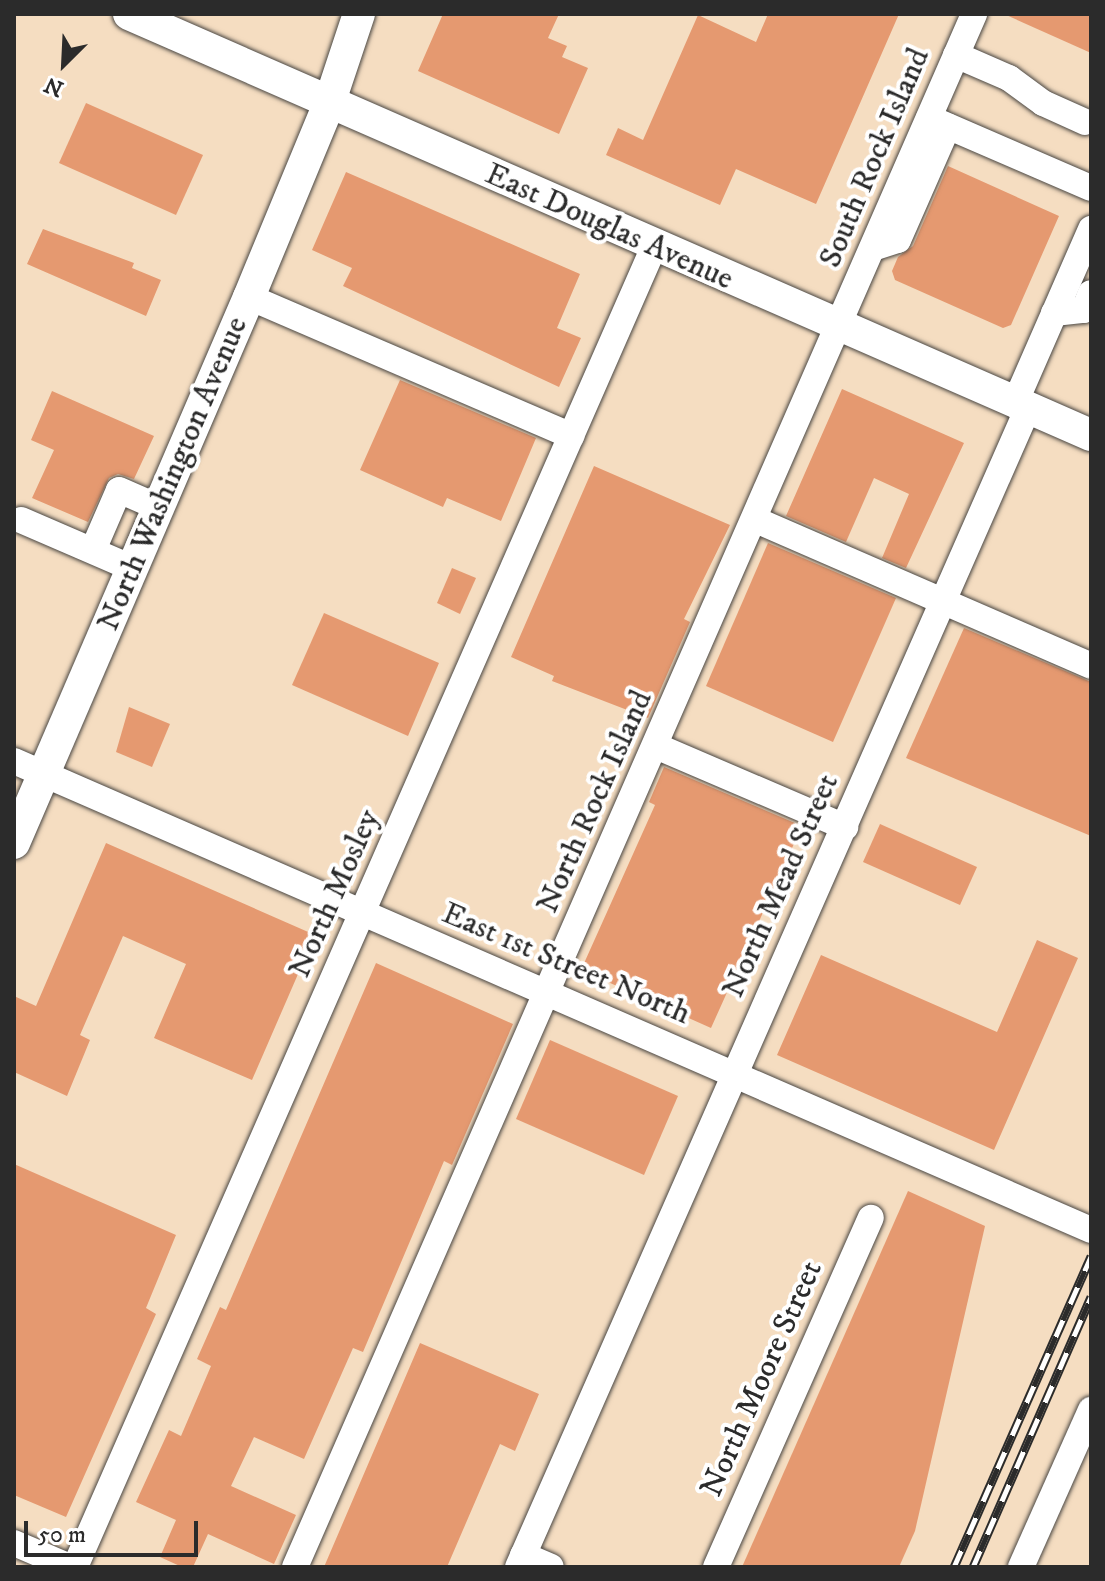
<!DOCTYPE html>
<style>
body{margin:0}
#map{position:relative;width:1105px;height:1581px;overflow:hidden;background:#f5ddc1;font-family:"IM FELL DW Pica",serif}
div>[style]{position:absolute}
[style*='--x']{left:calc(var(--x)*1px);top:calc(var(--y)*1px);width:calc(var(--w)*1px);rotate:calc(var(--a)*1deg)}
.building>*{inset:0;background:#e59970}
.roads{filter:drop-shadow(0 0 2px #494642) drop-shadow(0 0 2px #494642)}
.minor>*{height:26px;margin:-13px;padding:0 13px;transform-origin:13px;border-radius:13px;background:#fff}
.major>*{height:32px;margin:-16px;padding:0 16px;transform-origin:16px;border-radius:16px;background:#fff}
.rail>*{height:9px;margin-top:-4.5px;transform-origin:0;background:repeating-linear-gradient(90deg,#fff 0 18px,#2b2b2b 0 36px);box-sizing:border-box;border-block:2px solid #2b2b2b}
span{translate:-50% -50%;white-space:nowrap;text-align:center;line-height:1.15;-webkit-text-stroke:8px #fff;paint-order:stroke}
.street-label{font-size:32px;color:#2b2b2b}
.frame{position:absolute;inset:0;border:16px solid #2b2b2b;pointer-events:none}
.north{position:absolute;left:24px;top:24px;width:80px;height:80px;-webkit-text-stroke:6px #fff;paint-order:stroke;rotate:204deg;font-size:22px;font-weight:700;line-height:32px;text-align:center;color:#2b2b2b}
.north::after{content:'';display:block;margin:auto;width:28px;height:36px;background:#2b2b2b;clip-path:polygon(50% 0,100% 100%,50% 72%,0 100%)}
.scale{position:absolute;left:24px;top:1521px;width:174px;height:36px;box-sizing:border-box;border:4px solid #2b2b2b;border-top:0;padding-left:10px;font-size:24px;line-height:28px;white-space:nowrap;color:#2b2b2b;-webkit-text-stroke:6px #fff;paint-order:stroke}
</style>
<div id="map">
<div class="building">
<i style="clip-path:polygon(443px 14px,559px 14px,548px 38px,567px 46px,562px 57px,588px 68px,559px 134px,418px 71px)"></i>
<i style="clip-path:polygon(768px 14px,899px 14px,816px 204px,736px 169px,720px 205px,606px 155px,618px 128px,643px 140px,698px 15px,756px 42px)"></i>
<i style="clip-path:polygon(1004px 14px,1091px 14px,1091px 53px)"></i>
<i style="clip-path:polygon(86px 103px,203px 155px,176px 215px,59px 163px)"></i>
<i style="clip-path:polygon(948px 166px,1059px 216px,1011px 325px,1003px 328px,895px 280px,892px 271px,898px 257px,913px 246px)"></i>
<i style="clip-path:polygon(346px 172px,580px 274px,557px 328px,581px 338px,559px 387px,343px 286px,352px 268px,312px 250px)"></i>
<i style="clip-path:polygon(43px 229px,134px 263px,132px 268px,161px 280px,146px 316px,27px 264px)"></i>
<i style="clip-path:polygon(400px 380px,536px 438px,501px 521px,447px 498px,443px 507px,360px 470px)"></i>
<i style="clip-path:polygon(842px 389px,964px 443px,906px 568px,882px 558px,909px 494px,874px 478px,846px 542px,786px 516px)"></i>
<i style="clip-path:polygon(52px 391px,154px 436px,134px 479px,118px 474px,109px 478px,88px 522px,32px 498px,54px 450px,31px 440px)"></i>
<i style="clip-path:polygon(594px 466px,730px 525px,684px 619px,690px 622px,648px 718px,552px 681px,554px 676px,511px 657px)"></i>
<i style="clip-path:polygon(768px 543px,896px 598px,833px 742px,706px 686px)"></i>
<i style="clip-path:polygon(452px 568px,476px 578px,460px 614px,437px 603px)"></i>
<i style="clip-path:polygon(324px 613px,439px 663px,408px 736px,292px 685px)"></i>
<i style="clip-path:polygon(964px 628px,1091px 682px,1091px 836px,906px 758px)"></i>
<i style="clip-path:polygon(129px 707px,170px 724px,152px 767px,116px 752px)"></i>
<i style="clip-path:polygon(664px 767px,802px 826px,711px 1028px,581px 970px,655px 805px,649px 802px)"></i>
<i style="clip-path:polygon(880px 824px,977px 867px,960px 905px,863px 862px)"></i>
<i style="clip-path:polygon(106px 843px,315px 935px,252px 1080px,154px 1038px,186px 964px,123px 936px,80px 1035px,90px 1040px,67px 1096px,14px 1072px,14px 996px,36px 1006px)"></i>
<i style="clip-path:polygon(1037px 940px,1078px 958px,994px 1150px,777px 1055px,821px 955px,997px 1032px)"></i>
<i style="clip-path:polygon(376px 963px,513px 1024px,452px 1165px,444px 1161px,363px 1352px,353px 1348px,304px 1459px,254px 1437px,231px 1486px,296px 1515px,274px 1564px,208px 1534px,193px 1567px,182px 1567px,160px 1557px,176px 1520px,136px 1502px,169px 1430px,181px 1436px,211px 1366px,197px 1359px,220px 1307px,226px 1310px)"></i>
<i style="clip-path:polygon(550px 1040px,678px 1096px,644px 1175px,516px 1119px)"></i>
<i style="clip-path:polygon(14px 1164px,176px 1235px,146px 1308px,156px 1314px,66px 1517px,14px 1495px)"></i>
<i style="clip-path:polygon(908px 1191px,985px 1226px,915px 1531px,899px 1567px,742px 1567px)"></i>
<i style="clip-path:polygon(420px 1343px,539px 1394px,515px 1451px,500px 1444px,447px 1567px,324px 1567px)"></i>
</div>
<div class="roads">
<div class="minor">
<i style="--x:956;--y:55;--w:58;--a:23.5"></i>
<i style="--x:1009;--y:78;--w:42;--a:36.3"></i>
<i style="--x:1043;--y:103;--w:46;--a:24.3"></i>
<i style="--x:929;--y:118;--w:176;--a:23.4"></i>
<i style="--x:873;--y:248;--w:26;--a:-18"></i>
<i style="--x:898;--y:240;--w:124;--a:-66.3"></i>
<i style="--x:249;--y:297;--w:351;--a:23.3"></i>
<i style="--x:1054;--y:313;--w:30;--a:-6"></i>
<i style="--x:1084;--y:310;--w:18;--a:-68"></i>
<i style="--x:1015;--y:403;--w:190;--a:-66.4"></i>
<i style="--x:21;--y:520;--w:121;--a:23.4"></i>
<i style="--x:756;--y:520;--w:365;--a:23.5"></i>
<i style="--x:93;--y:550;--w:65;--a:-66.6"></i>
<i style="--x:119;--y:490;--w:43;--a:23.6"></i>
<i style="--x:656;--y:746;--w:206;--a:23.2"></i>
<i style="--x:14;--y:761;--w:1175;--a:23.53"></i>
<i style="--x:14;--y:1543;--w:61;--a:23.2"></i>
<i style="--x:523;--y:1555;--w:30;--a:23"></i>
<i style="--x:75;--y:1567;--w:1441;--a:-66.32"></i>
<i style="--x:295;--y:1567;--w:1695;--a:-66.38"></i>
<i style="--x:518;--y:1567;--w:1266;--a:-66.25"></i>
<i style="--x:716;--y:1567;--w:382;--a:-66.1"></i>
<i style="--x:1021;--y:1567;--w:172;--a:-66"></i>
</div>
<div class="major">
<i style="--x:129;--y:14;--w:1050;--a:23.64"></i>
<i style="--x:14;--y:843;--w:594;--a:-66.71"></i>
<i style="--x:249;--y:297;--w:209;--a:-67.5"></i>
<i style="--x:329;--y:104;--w:95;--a:-71.6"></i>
</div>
</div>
<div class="rail">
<i style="--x:954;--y:1567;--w:340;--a:-66.2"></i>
<i style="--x:973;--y:1567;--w:295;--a:-66.4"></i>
</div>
<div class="street-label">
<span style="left:875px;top:158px;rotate:-67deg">South Rock Island</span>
<span style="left:609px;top:227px;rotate:24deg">East Douglas Avenue</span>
<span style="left:173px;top:474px;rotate:-67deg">North Washington Avenue</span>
<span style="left:595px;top:802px;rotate:-66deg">North Rock Island</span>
<span style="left:781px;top:886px;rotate:-66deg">North Mead Street</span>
<span style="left:335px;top:894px;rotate:-66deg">North Mosley</span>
<span style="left:566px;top:964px;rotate:23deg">East 1st Street North</span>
<span style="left:762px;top:1379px;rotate:-66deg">North Moore Street</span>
</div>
<div class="frame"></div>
<div class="north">N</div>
<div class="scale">50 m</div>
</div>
